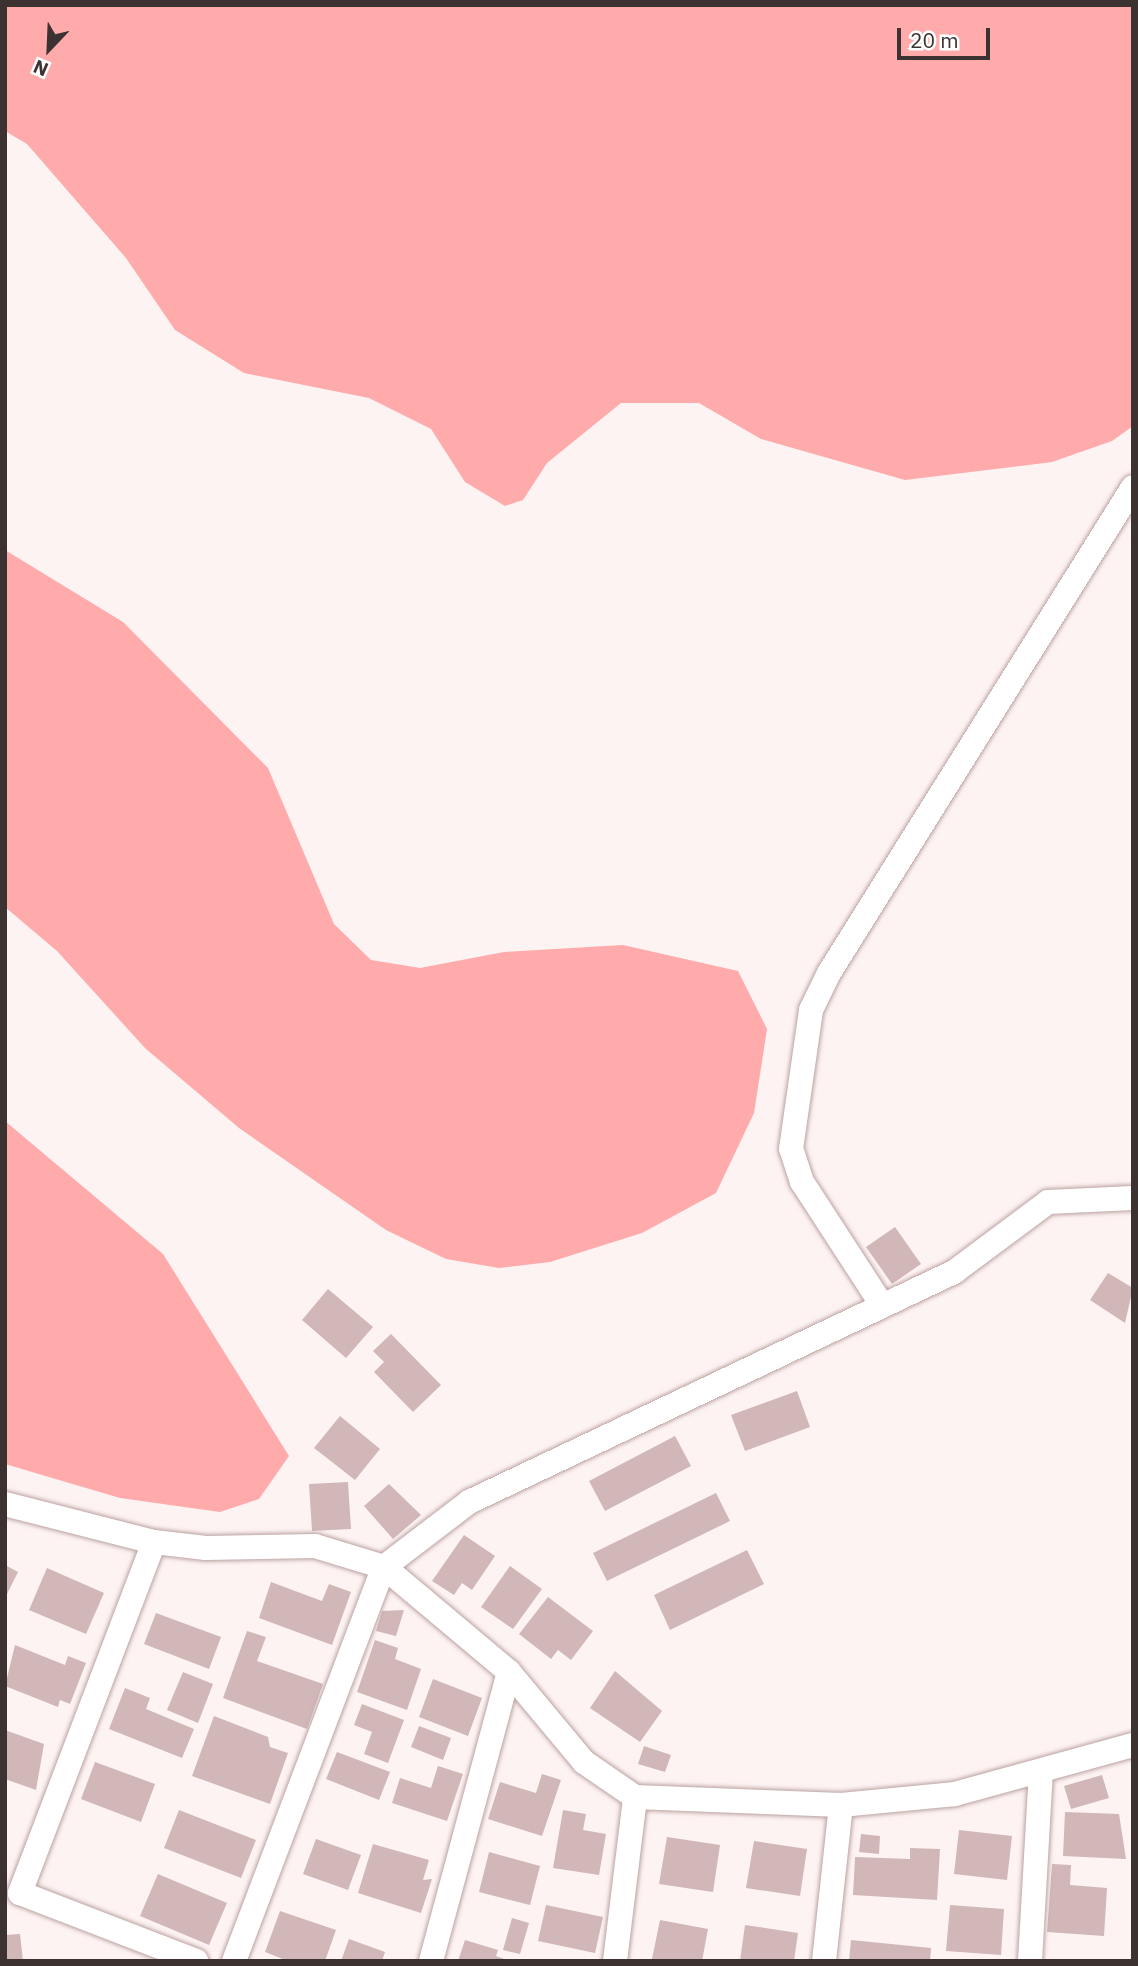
<!DOCTYPE html>
<style>
body{margin:0}
#map{position:relative;width:1138px;height:1966px;overflow:hidden;background:#fef3f3;font-family:"IBM Plex Sans",sans-serif}
div>[style]{position:absolute}
[style*='--x']{left:calc(var(--x)*1px);top:calc(var(--y)*1px);width:calc(var(--w)*1px);rotate:calc(var(--a)*1deg)}
.forest>*{inset:0;background:#ffaaab}
.building>*{inset:0;background:#d1b7b7}
.roads{filter:drop-shadow(0 0 2px #bba2a1) drop-shadow(0 0 2px #bba2a1)}
.street>*{height:24px;margin:-12px;padding:0 12px;transform-origin:12px;border-radius:12px;background:#fff}
span{translate:-50% -50%;white-space:nowrap;text-align:center;line-height:1.15;-webkit-text-stroke:5px #fff;paint-order:stroke}
.frame{position:absolute;inset:0;border:7px solid #3d3232;pointer-events:none}
.north{position:absolute;left:14px;top:14px;width:70px;height:70px;-webkit-text-stroke:5px #fff;paint-order:stroke;rotate:203deg;font-size:19px;font-weight:700;line-height:28px;text-align:center;color:#3d3232}
.north::after{content:'';display:block;margin:auto;width:24px;height:32px;background:#3d3232;clip-path:polygon(50% 0,100% 100%,50% 72%,0 100%)}
.scale{position:absolute;left:897px;top:28px;width:93px;height:32px;box-sizing:border-box;border:4px solid #3d3232;border-top:0;padding-left:9px;font-size:21px;line-height:24px;white-space:nowrap;color:#3d3232;-webkit-text-stroke:5px #fff;paint-order:stroke}
</style>
<div id="map">
<div class="forest">
<i style="clip-path:polygon(5px 5px,1133px 5px,1133px 426px,1112px 441px,1052px 462px,905px 480px,761px 439px,699px 403px,621px 403px,547px 463px,523px 500px,505px 506px,465px 482px,431px 429px,369px 398px,244px 373px,175px 330px,126px 258px,27px 144px,5px 131px)"></i>
<i style="clip-path:polygon(5px 550px,123px 622px,268px 768px,334px 924px,371px 960px,420px 968px,504px 952px,623px 945px,738px 971px,767px 1029px,754px 1113px,716px 1193px,642px 1233px,550px 1262px,499px 1268px,446px 1259px,386px 1230px,239px 1128px,145px 1048px,57px 951px,5px 907px)"></i>
<i style="clip-path:polygon(5px 1121px,163px 1254px,289px 1456px,259px 1499px,220px 1512px,120px 1498px,5px 1464px)"></i>
</div>
<div class="building">
<i style="clip-path:polygon(895px 1227px,921px 1264px,892px 1284px,866px 1247px)"></i>
<i style="clip-path:polygon(1108px 1273px,1133px 1288px,1125px 1323px,1090px 1300px)"></i>
<i style="clip-path:polygon(328px 1289px,373px 1327px,346px 1358px,302px 1320px)"></i>
<i style="clip-path:polygon(391px 1334px,441px 1385px,413px 1412px,374px 1372px,384px 1362px,373px 1351px)"></i>
<i style="clip-path:polygon(797px 1391px,810px 1427px,745px 1451px,731px 1415px)"></i>
<i style="clip-path:polygon(340px 1416px,380px 1449px,355px 1480px,314px 1448px)"></i>
<i style="clip-path:polygon(675px 1436px,691px 1466px,605px 1511px,589px 1481px)"></i>
<i style="clip-path:polygon(348px 1482px,351px 1529px,312px 1531px,309px 1484px)"></i>
<i style="clip-path:polygon(389px 1484px,421px 1515px,393px 1539px,364px 1506px)"></i>
<i style="clip-path:polygon(716px 1493px,730px 1521px,607px 1581px,593px 1553px)"></i>
<i style="clip-path:polygon(464px 1535px,495px 1556px,472px 1590px,462px 1583px,454px 1595px,432px 1581px)"></i>
<i style="clip-path:polygon(747px 1550px,764px 1584px,670px 1630px,654px 1595px)"></i>
<i style="clip-path:polygon(5px 1565px,18px 1572px,5px 1598px)"></i>
<i style="clip-path:polygon(510px 1566px,542px 1589px,513px 1629px,481px 1607px)"></i>
<i style="clip-path:polygon(47px 1568px,104px 1593px,86px 1634px,29px 1610px)"></i>
<i style="clip-path:polygon(271px 1582px,322px 1601px,329px 1584px,351px 1592px,332px 1645px,259px 1618px)"></i>
<i style="clip-path:polygon(548px 1597px,593px 1631px,571px 1660px,558px 1650px,551px 1659px,519px 1634px)"></i>
<i style="clip-path:polygon(404px 1610px,396px 1636px,376px 1631px,382px 1611px)"></i>
<i style="clip-path:polygon(156px 1613px,221px 1637px,209px 1669px,144px 1644px)"></i>
<i style="clip-path:polygon(247px 1631px,266px 1637px,257px 1661px,323px 1684px,307px 1729px,223px 1698px)"></i>
<i style="clip-path:polygon(375px 1640px,398px 1648px,395px 1659px,421px 1669px,407px 1710px,357px 1692px)"></i>
<i style="clip-path:polygon(15px 1645px,65px 1665px,68px 1656px,86px 1663px,70px 1704px,60px 1700px,58px 1707px,5px 1686px)"></i>
<i style="clip-path:polygon(615px 1671px,662px 1711px,640px 1742px,590px 1708px)"></i>
<i style="clip-path:polygon(183px 1672px,213px 1684px,198px 1723px,167px 1710px)"></i>
<i style="clip-path:polygon(433px 1679px,482px 1698px,468px 1736px,419px 1717px)"></i>
<i style="clip-path:polygon(125px 1688px,150px 1698px,146px 1709px,194px 1729px,182px 1758px,109px 1729px)"></i>
<i style="clip-path:polygon(362px 1704px,404px 1720px,388px 1763px,364px 1754px,372px 1732px,354px 1725px)"></i>
<i style="clip-path:polygon(214px 1716px,268px 1737px,270px 1747px,288px 1753px,270px 1804px,192px 1776px)"></i>
<i style="clip-path:polygon(419px 1726px,451px 1738px,443px 1760px,411px 1747px)"></i>
<i style="clip-path:polygon(5px 1730px,44px 1744px,36px 1790px,5px 1779px)"></i>
<i style="clip-path:polygon(644px 1746px,671px 1755px,665px 1772px,638px 1764px)"></i>
<i style="clip-path:polygon(337px 1752px,390px 1772px,379px 1800px,326px 1779px)"></i>
<i style="clip-path:polygon(95px 1762px,155px 1784px,141px 1822px,81px 1799px)"></i>
<i style="clip-path:polygon(438px 1766px,463px 1774px,447px 1821px,392px 1803px,400px 1778px,431px 1788px)"></i>
<i style="clip-path:polygon(542px 1774px,561px 1780px,542px 1836px,488px 1819px,500px 1782px,536px 1793px)"></i>
<i style="clip-path:polygon(1102px 1775px,1109px 1798px,1071px 1809px,1064px 1786px)"></i>
<i style="clip-path:polygon(179px 1810px,256px 1840px,241px 1878px,164px 1848px)"></i>
<i style="clip-path:polygon(563px 1810px,586px 1814px,583px 1830px,606px 1834px,599px 1875px,553px 1868px)"></i>
<i style="clip-path:polygon(1065px 1812px,1119px 1814px,1126px 1859px,1063px 1856px)"></i>
<i style="clip-path:polygon(959px 1830px,1012px 1836px,1007px 1880px,954px 1874px)"></i>
<i style="clip-path:polygon(861px 1834px,880px 1836px,879px 1854px,859px 1852px)"></i>
<i style="clip-path:polygon(667px 1837px,720px 1845px,713px 1892px,659px 1884px)"></i>
<i style="clip-path:polygon(316px 1839px,361px 1855px,348px 1890px,303px 1874px)"></i>
<i style="clip-path:polygon(754px 1841px,807px 1849px,800px 1896px,746px 1888px)"></i>
<i style="clip-path:polygon(373px 1844px,429px 1860px,423px 1880px,432px 1879px,421px 1913px,358px 1893px)"></i>
<i style="clip-path:polygon(910px 1848px,940px 1849px,937px 1900px,853px 1895px,855px 1857px,910px 1859px)"></i>
<i style="clip-path:polygon(489px 1852px,540px 1866px,530px 1905px,479px 1892px)"></i>
<i style="clip-path:polygon(1052px 1864px,1071px 1865px,1070px 1885px,1107px 1888px,1104px 1936px,1047px 1932px)"></i>
<i style="clip-path:polygon(158px 1874px,227px 1903px,209px 1945px,140px 1916px)"></i>
<i style="clip-path:polygon(546px 1905px,603px 1917px,595px 1953px,538px 1941px)"></i>
<i style="clip-path:polygon(950px 1905px,1004px 1909px,1001px 1955px,946px 1951px)"></i>
<i style="clip-path:polygon(280px 1911px,336px 1930px,325px 1961px,288px 1961px,265px 1952px)"></i>
<i style="clip-path:polygon(512px 1918px,529px 1923px,520px 1954px,503px 1950px)"></i>
<i style="clip-path:polygon(660px 1920px,708px 1929px,702px 1961px,652px 1959px)"></i>
<i style="clip-path:polygon(745px 1925px,798px 1933px,794px 1961px,740px 1961px)"></i>
<i style="clip-path:polygon(20px 1934px,23px 1961px,5px 1961px,5px 1935px)"></i>
<i style="clip-path:polygon(349px 1939px,385px 1952px,382px 1961px,341px 1961px)"></i>
<i style="clip-path:polygon(465px 1940px,498px 1950px,496px 1956px,510px 1961px,458px 1961px)"></i>
<i style="clip-path:polygon(851px 1940px,931px 1948px,930px 1961px,849px 1961px)"></i>
</div>
<div class="roads">
<div class="street">
<i style="--x:882;--y:1305;--w:147;--a:-123"></i>
<i style="--x:802;--y:1182;--w:35;--a:-108"></i>
<i style="--x:791;--y:1149;--w:140;--a:-81.8"></i>
<i style="--x:811;--y:1010;--w:41;--a:-64.1"></i>
<i style="--x:829;--y:973;--w:573;--a:-57.97"></i>
<i style="--x:5;--y:1504;--w:154;--a:14.3"></i>
<i style="--x:154;--y:1542;--w:52;--a:6.6"></i>
<i style="--x:206;--y:1548;--w:109;--a:-1.1"></i>
<i style="--x:315;--y:1546;--w:72;--a:16.9"></i>
<i style="--x:384;--y:1567;--w:163;--a:40"></i>
<i style="--x:509;--y:1672;--w:117;--a:50.2"></i>
<i style="--x:584;--y:1762;--w:62;--a:34.5"></i>
<i style="--x:635;--y:1797;--w:206;--a:2.2"></i>
<i style="--x:841;--y:1805;--w:115;--a:-5.5"></i>
<i style="--x:955;--y:1794;--w:185;--a:-15.4"></i>
<i style="--x:154;--y:1542;--w:376;--a:110.9"></i>
<i style="--x:20;--y:1893;--w:189;--a:21.1"></i>
<i style="--x:234;--y:1961;--w:422;--a:-69.2"></i>
<i style="--x:384;--y:1567;--w:107;--a:-37.4"></i>
<i style="--x:469;--y:1502;--w:537;--a:-25.37"></i>
<i style="--x:954;--y:1272;--w:117;--a:-36.7"></i>
<i style="--x:1048;--y:1202;--w:85;--a:-2.7"></i>
<i style="--x:431;--y:1961;--w:299;--a:-74.9"></i>
<i style="--x:615;--y:1961;--w:165;--a:-83"></i>
<i style="--x:824;--y:1961;--w:157;--a:-83.8"></i>
<i style="--x:1030;--y:1961;--w:189;--a:-86.7"></i>
</div>
</div>
<div class="frame"></div>
<div class="north">N</div>
<div class="scale">20 m</div>
</div>
